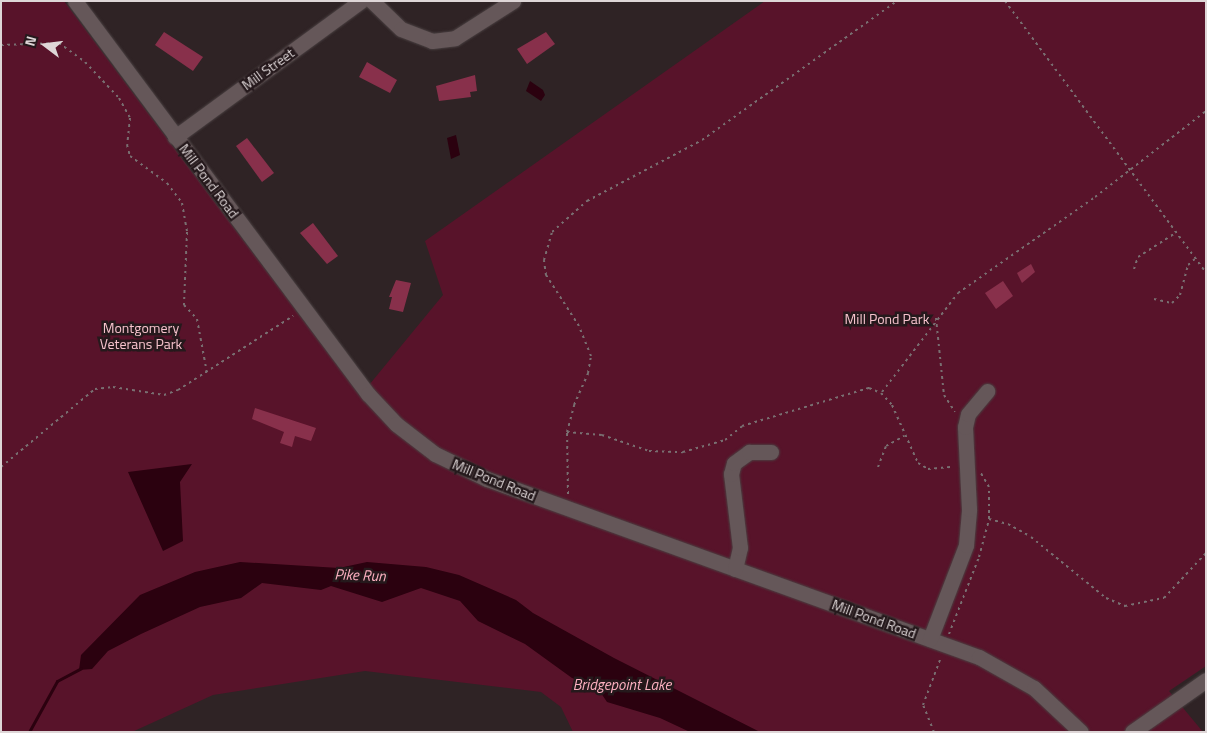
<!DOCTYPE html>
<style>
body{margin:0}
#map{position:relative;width:1207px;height:733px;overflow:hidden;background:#2f2325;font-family:"Titillium Web",sans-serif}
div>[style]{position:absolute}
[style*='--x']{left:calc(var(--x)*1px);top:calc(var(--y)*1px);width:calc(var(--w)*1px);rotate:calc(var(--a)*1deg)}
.green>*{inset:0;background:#58132a}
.water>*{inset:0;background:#2b010f}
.stream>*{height:3px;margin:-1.5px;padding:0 1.5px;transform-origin:1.5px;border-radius:1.5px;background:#2b010f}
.building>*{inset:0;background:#88304b}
.path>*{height:2px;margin-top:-1px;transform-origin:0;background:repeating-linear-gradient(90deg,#796f71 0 2.5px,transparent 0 6.5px)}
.roads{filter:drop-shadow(0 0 1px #4a4142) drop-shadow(0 0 1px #4a4142)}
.minor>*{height:15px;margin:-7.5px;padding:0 7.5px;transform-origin:7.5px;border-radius:7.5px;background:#655759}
span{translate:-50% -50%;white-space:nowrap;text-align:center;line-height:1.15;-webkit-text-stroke:5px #25191c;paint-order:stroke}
.street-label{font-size:14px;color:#ded6d7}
.park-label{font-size:14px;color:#f7c3cd}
.water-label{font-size:15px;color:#fcb0c0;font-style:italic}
.frame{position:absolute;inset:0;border:2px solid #ded6d7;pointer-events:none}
.north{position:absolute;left:20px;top:20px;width:50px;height:50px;-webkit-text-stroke:4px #25191c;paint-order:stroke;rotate:285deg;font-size:14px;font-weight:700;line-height:20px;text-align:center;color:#ded6d7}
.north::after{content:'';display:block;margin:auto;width:18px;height:22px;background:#ded6d7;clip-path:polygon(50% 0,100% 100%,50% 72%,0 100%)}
</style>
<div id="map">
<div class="green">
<i style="clip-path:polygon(1px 1px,64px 1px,360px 396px,443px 295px,425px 241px,765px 1px,1206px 1px,1206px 666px,1169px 691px,1203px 732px,573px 732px,561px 707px,541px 692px,365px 671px,213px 695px,132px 732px,1px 732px)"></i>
</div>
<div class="water">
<i style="clip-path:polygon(530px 81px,543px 90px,545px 95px,541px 101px,526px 91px)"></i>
<i style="clip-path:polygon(456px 135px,460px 155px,451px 159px,447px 138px)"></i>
<i style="clip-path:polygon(192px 464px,180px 482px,183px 541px,163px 551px,128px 472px)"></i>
<i style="clip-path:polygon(240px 562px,339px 568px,367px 562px,426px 567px,459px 575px,516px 600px,533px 613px,614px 658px,760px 732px,690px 732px,660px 718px,607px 702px,597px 687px,572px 678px,525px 644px,478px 621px,460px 601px,421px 588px,382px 602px,331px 586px,321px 590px,262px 583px,241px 598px,200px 607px,141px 634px,108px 651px,92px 669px,79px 670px,81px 655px,140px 595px,195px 572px)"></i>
</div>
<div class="stream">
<i style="--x:29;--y:732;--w:58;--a:-61.2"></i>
<i style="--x:57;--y:681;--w:27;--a:-28"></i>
</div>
<div class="building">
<i style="clip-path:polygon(164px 32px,203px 57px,193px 71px,155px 45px)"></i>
<i style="clip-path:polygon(546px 32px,555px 44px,527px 64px,517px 49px)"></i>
<i style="clip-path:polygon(367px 62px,397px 80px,390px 93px,359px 77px)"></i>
<i style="clip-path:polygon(475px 75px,477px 91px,470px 92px,471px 97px,439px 101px,436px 86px)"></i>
<i style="clip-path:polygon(247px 138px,274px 173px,262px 182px,236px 146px)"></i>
<i style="clip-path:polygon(313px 223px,338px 256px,327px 264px,300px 233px)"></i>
<i style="clip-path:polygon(1031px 264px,1035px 272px,1022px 283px,1017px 273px)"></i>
<i style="clip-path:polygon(396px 280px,411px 283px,403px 312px,389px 309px,392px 297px,389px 297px)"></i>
<i style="clip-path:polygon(1003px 281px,1013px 296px,996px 309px,985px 293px)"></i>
<i style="clip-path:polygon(255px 408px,316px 428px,311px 441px,295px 436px,292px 447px,280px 443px,284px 432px,252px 419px)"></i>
</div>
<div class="path">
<i style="--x:1005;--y:1;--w:338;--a:53.5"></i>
<i style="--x:1;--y:45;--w:58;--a:-2"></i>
<i style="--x:59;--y:43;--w:32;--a:36"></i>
<i style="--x:85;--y:62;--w:50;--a:46.6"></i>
<i style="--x:119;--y:98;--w:23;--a:61"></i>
<i style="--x:130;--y:118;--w:27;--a:96"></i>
<i style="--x:127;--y:145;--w:11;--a:75"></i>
<i style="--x:130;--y:156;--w:46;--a:36.1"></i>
<i style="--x:167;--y:183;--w:25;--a:53"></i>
<i style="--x:182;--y:203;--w:29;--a:80"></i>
<i style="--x:187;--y:232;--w:73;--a:92.4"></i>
<i style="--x:184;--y:305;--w:19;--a:47"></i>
<i style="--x:197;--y:319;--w:55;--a:79.5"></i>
<i style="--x:1134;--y:269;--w:13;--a:-72"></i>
<i style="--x:1138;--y:257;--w:46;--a:-32.7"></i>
<i style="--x:1154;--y:299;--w:18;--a:13"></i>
<i style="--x:1172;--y:303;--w:11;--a:-45"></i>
<i style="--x:1180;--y:295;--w:31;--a:-75"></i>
<i style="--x:1188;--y:265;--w:9;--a:-41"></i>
<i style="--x:936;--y:318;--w:77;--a:84.1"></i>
<i style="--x:944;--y:395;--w:20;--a:57"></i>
<i style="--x:882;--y:392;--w:125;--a:-52.5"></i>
<i style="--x:958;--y:293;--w:167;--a:-35"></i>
<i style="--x:1095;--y:197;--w:140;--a:-37.8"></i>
<i style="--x:567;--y:432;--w:28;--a:-75"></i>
<i style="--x:574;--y:405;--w:35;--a:-66"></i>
<i style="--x:588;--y:373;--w:17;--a:-80"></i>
<i style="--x:591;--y:356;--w:32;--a:-112"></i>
<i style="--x:579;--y:326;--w:61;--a:-122.9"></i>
<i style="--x:546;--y:275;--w:15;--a:-98"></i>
<i style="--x:544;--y:260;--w:29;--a:-74"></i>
<i style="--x:552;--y:232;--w:47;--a:-41.5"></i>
<i style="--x:587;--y:201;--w:130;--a:-27.9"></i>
<i style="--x:702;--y:140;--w:239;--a:-35.5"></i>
<i style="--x:1;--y:467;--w:122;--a:-39.7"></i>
<i style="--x:95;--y:389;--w:18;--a:-6"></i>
<i style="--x:113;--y:387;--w:52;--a:8.9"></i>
<i style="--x:164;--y:395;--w:15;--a:-20"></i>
<i style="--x:178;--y:390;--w:137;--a:-32.8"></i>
<i style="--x:878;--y:467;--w:22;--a:-69"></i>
<i style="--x:886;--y:446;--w:21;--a:-29"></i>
<i style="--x:568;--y:494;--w:62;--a:-90.9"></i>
<i style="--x:567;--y:432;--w:35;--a:5"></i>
<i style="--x:602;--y:435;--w:50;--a:18.8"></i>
<i style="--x:649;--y:451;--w:34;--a:2"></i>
<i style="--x:683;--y:452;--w:44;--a:-15.9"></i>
<i style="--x:725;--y:440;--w:22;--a:-39"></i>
<i style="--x:742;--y:426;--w:133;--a:-16.7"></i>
<i style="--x:869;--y:388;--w:13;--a:23"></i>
<i style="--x:881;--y:393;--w:16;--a:47"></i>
<i style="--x:892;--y:405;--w:64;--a:65.9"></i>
<i style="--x:918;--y:463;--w:12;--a:31"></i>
<i style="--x:928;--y:469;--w:25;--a:-5"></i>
<i style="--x:989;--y:519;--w:20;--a:15"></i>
<i style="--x:1008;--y:524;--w:26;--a:29"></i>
<i style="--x:1031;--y:537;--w:97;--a:39.1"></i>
<i style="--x:1106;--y:598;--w:21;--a:23"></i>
<i style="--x:1125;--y:606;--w:40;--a:-12"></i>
<i style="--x:1164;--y:598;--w:62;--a:-47"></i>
<i style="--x:949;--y:634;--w:83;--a:-68.7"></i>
<i style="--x:979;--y:557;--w:39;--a:-75"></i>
<i style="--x:989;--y:519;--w:32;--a:-90"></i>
<i style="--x:989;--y:487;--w:16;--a:-120"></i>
<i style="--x:934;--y:732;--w:29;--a:-112"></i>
<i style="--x:923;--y:705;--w:51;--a:-69.4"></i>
</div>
<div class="roads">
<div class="minor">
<i style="--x:75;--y:1;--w:490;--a:53.3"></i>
<i style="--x:368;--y:394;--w:41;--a:47"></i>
<i style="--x:396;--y:424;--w:49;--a:37.6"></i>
<i style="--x:435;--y:454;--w:58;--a:25.7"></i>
<i style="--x:487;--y:479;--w:523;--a:19.89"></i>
<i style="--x:979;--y:657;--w:63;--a:29.4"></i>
<i style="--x:1034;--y:688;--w:64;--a:43.1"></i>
<i style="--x:372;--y:1;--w:40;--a:44"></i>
<i style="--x:401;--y:29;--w:33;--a:21"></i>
<i style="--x:432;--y:41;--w:23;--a:-7"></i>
<i style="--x:455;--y:38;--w:69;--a:-32.5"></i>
<i style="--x:175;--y:137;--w:230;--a:-36.2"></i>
<i style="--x:735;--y:569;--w:22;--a:-77"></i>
<i style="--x:740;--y:548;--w:75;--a:-96.9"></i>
<i style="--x:731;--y:474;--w:11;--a:-75"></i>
<i style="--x:734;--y:463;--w:19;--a:-36"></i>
<i style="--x:749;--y:452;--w:22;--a:0"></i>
<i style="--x:930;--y:639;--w:101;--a:-69"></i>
<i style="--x:966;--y:545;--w:36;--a:-85"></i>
<i style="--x:969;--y:509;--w:82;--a:-92.8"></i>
<i style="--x:965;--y:427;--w:13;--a:-77"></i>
<i style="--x:968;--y:414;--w:30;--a:-50"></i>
<i style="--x:1132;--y:732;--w:90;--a:-35.1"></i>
</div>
</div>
<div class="street-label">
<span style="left:268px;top:69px;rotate:-36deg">Mill Street</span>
<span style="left:209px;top:181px;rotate:53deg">Mill Pond Road</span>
<span style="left:494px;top:480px;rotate:22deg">Mill Pond Road</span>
<span style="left:874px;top:619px;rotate:20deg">Mill Pond Road</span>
</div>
<div class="park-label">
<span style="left:887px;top:319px">Mill Pond Park</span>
<span style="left:141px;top:336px">Montgomery<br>Veterans Park</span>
</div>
<div class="water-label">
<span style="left:360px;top:575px;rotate:2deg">Pike Run</span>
<span style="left:622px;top:685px">Bridgepoint Lake</span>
</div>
<div class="frame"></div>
<div class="north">N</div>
</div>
